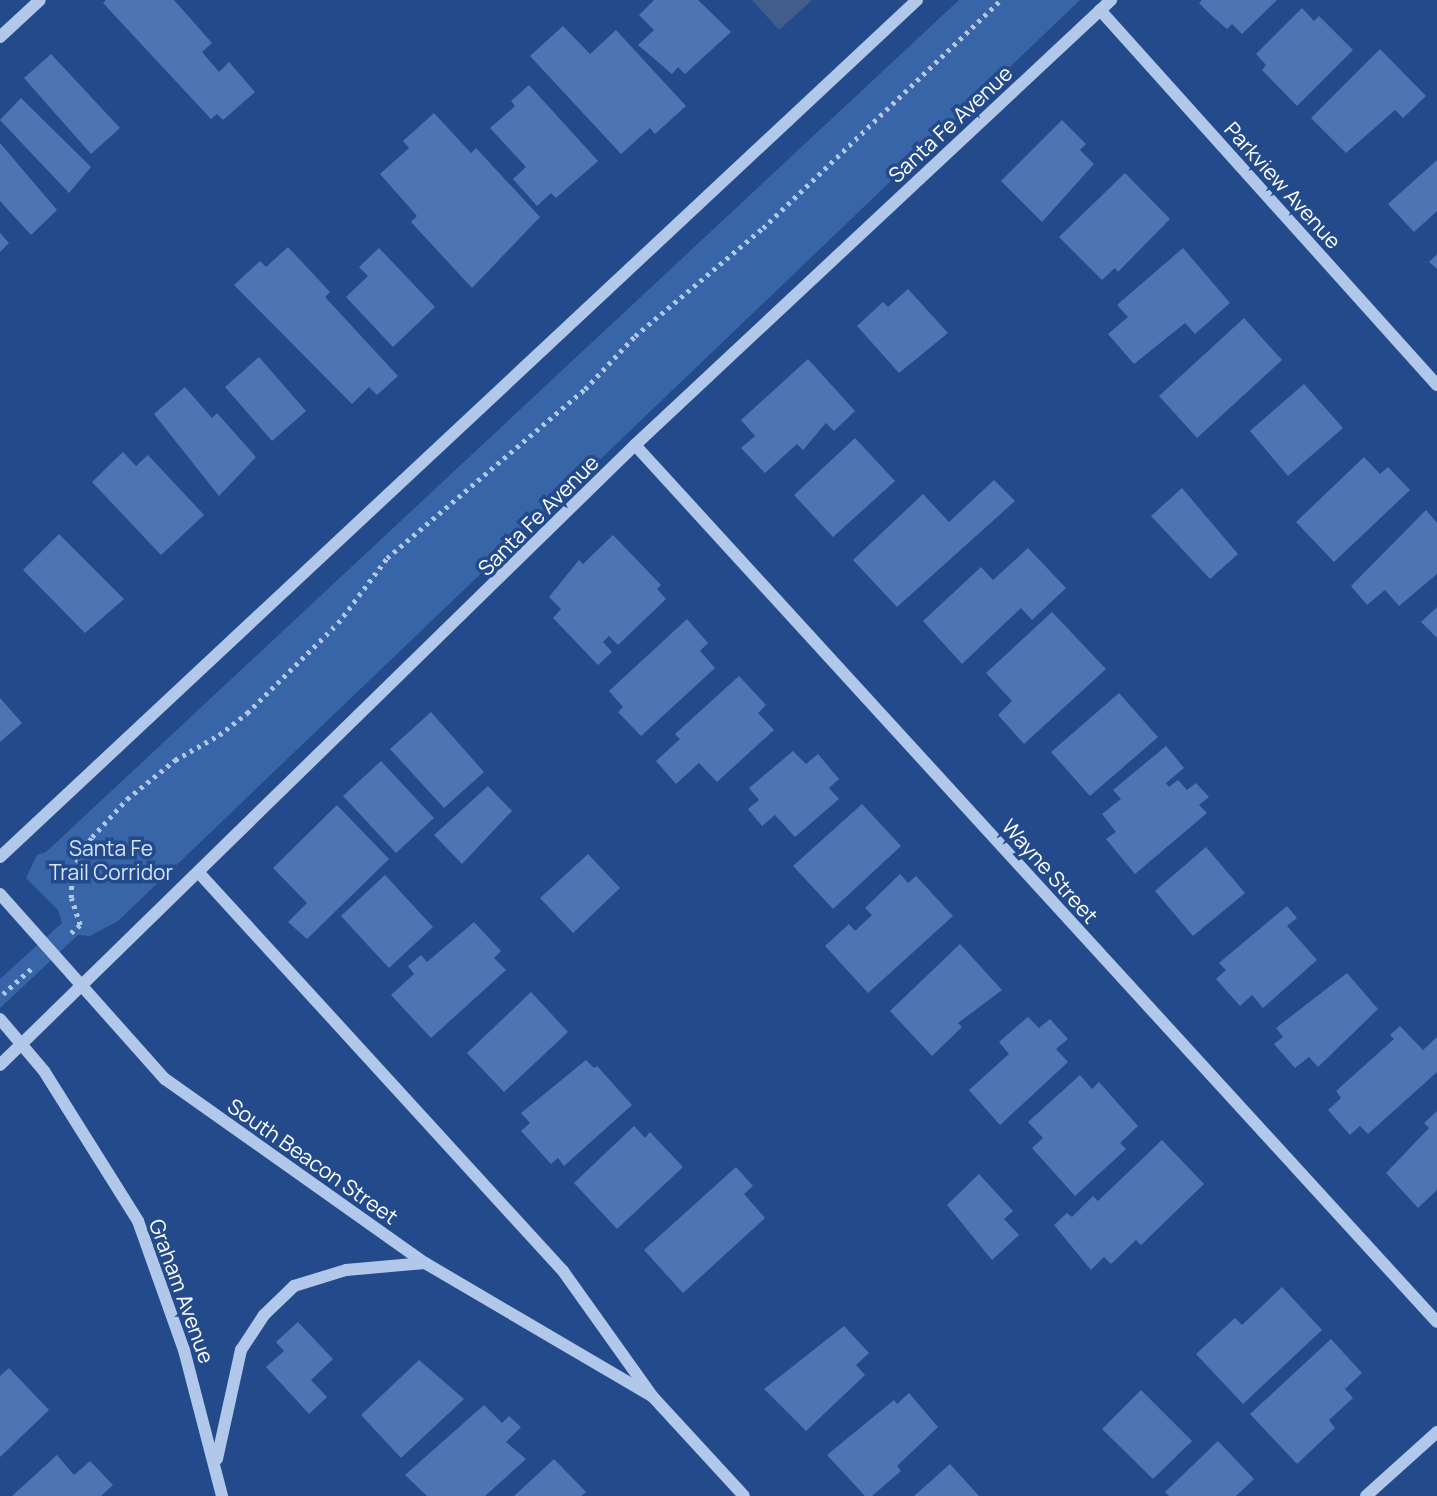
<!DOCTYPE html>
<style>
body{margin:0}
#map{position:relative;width:1437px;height:1496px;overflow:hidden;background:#234b8b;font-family:Manrope,sans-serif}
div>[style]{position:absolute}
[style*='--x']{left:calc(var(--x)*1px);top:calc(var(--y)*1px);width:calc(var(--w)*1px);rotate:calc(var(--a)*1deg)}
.green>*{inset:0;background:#3865a8}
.water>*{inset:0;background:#405d8b}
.building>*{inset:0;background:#4c75b2}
.path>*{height:4.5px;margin-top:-2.25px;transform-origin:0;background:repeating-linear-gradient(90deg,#b1c8ea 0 3.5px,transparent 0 8.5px)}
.minor>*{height:12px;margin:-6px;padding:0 6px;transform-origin:6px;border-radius:6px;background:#b1c8ea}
span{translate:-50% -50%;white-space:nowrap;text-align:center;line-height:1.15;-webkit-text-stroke:7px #234b8b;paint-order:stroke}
.street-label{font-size:21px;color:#fff}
.park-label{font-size:21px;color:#d6e3f8}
</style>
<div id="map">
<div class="green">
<i style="clip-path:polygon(959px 0,1080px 0,118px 921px,90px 936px,78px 935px,0 1008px,0 979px,62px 923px,58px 910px,26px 878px,37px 855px,46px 852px)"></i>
</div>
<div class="water">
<i style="clip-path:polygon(752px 0,812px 0,779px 30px)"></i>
</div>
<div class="building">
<i style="clip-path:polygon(106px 0,174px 0,212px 43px,202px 52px,219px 72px,229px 62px,255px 92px,223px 120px,217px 114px,211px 119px,103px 3px)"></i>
<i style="clip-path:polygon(654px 0,698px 0,731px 32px,685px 74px,678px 67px,672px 74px,638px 45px,654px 30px,639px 15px)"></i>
<i style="clip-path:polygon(1202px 0,1277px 0,1242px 34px,1232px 24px,1227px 29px,1212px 16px,1199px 3px)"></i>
<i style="clip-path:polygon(1302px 8px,1314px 21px,1319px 16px,1353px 50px,1297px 106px,1262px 70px,1266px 65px,1256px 54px)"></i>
<i style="clip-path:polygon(563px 26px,590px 54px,616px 30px,686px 106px,655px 134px,650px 128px,621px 154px,530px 56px)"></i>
<i style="clip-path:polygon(1380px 49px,1426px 96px,1403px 118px,1395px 110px,1346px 153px,1311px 118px)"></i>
<i style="clip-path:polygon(51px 54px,120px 128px,91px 154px,24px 78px)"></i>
<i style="clip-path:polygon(529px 85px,598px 161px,556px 198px,551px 193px,537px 206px,513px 179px,526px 167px,490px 128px,515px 106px,511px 101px)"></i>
<i style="clip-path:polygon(21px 98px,91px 167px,69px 193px,0 120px)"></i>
<i style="clip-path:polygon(434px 113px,471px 153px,476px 148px,540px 217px,472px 288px,411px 222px,417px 216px,380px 174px,409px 148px,403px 141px)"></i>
<i style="clip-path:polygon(1062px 120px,1086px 144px,1080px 150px,1094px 164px,1042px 222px,1001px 181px)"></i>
<i style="clip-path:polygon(0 143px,57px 210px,31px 235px,0 201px)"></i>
<i style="clip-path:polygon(1437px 160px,1437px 211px,1414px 232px,1388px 204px)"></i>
<i style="clip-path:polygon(1125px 173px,1170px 219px,1118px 272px,1115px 268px,1102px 280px,1059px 237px)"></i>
<i style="clip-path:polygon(0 233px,9px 243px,0 252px)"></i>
<i style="clip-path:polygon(288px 247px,330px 292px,325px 297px,398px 376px,377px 395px,369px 387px,352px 404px,234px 285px,260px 261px,266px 267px)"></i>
<i style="clip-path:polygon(379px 248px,435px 307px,393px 347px,346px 297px,368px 276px,359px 267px)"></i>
<i style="clip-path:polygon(1183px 248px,1230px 303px,1195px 334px,1185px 323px,1134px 364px,1108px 334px,1128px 317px,1117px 305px)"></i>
<i style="clip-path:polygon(1437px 254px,1437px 269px,1429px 262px)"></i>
<i style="clip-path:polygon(908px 289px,948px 333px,899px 373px,857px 326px,883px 302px,888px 307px)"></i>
<i style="clip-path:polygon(1244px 318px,1282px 360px,1197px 438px,1159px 396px)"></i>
<i style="clip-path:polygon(259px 357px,306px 411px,272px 441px,225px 387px)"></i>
<i style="clip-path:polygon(808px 359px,855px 411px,834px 431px,826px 423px,803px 450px,797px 444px,765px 473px,741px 448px,755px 436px,741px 420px)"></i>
<i style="clip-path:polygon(1304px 384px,1343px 428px,1288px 476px,1250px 431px)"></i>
<i style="clip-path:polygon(185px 387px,212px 418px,217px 413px,256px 457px,219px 496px,154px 414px)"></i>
<i style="clip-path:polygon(855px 438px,895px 481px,833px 537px,794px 495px)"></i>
<i style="clip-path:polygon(123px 452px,136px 466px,148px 455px,204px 515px,161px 555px,92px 482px)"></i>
<i style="clip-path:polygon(1364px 457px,1380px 474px,1388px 467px,1410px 490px,1334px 562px,1296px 522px)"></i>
<i style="clip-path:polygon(994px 480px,1015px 501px,897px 607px,853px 560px,923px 494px,949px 522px)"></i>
<i style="clip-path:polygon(1182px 488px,1238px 554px,1210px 579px,1151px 516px)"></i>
<i style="clip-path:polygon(1426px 510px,1437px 523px,1437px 574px,1399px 606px,1385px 590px,1367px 605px,1351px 586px)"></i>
<i style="clip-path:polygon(59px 534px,124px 599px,85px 633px,23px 570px)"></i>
<i style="clip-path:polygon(613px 535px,661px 585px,657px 589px,666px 599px,618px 645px,609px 636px,603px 642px,612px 652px,598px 665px,553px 618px,561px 609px,549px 597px,579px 560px,583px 564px)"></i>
<i style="clip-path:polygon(1028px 548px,1066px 588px,1032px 620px,1021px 608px,962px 664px,923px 621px,981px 567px,993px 580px)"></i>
<i style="clip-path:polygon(1437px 607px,1437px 638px,1421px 622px)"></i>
<i style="clip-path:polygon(1052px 612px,1106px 669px,1024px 744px,998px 715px,1012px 701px,986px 673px)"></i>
<i style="clip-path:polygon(687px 619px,708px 643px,700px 651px,715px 668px,641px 736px,618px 712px,623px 707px,609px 691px)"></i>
<i style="clip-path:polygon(739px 676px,766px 705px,758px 713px,774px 730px,717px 782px,699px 763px,676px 784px,656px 761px,680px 739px,675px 734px)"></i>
<i style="clip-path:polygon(1119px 693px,1158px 737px,1090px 796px,1051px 752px)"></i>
<i style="clip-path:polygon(0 698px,22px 723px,0 742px)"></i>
<i style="clip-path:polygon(431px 712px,484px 772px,444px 808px,390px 749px)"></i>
<i style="clip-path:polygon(1166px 746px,1184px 768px,1166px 783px,1169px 787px,1178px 780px,1187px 790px,1196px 783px,1209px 797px,1199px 805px,1207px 813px,1135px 874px,1106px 839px,1116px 832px,1102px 814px,1121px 799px,1113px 790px)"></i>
<i style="clip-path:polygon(793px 751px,806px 764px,818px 754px,839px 779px,829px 788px,839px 799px,795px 837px,775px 815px,762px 826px,748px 809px,759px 800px,749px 788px)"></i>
<i style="clip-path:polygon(381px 761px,434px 818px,396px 853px,343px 796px)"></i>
<i style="clip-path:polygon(488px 786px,512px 811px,462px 864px,434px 835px)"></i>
<i style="clip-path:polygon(862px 804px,901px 846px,833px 909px,793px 866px)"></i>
<i style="clip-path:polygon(337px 805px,389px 859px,307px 939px,288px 922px,307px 903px,273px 868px)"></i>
<i style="clip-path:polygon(1206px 847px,1245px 893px,1193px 936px,1155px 891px)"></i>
<i style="clip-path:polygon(588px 854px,620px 888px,573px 933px,540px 898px)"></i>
<i style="clip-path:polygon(900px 874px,908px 883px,916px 876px,953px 916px,868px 993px,825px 946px,849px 924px,855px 931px,872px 915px,865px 908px)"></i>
<i style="clip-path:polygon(385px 875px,433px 927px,389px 968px,341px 916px)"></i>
<i style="clip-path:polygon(1287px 906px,1297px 918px,1287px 926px,1317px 960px,1263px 1008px,1252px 995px,1240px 1006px,1216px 979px,1226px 970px,1219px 963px)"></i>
<i style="clip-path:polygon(474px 922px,501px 951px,494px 958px,506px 970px,431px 1038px,391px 995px,414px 974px,408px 966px,421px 955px,427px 962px)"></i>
<i style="clip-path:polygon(960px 944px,1002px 990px,958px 1023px,962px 1027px,932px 1056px,890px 1011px)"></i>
<i style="clip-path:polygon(1347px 973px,1378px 1009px,1318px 1067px,1309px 1057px,1295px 1068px,1274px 1044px,1283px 1037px,1276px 1028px)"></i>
<i style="clip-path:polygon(531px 992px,568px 1032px,504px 1092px,467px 1053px)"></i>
<i style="clip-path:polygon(1028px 1017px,1039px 1028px,1050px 1019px,1068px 1039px,1056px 1049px,1068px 1062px,1000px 1125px,969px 1090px,1009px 1054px,999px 1042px)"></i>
<i style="clip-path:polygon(1400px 1026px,1423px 1050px,1437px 1037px,1437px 1072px,1368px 1134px,1360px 1126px,1350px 1135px,1328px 1110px,1341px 1098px,1336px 1091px,1394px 1039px,1390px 1035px)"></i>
<i style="clip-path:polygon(586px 1060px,594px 1068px,597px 1066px,632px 1105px,564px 1166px,558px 1158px,551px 1164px,521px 1131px,530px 1123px,521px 1113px)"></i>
<i style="clip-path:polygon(1080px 1075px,1092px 1089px,1099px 1082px,1138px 1126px,1120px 1143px,1126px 1149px,1075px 1196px,1032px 1148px,1043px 1138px,1028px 1122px)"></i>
<i style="clip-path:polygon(1437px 1111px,1437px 1190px,1418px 1208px,1386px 1173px,1429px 1128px,1424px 1123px)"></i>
<i style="clip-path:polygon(634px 1126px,645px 1138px,650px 1132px,683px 1167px,617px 1229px,574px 1183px)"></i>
<i style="clip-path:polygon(1162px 1140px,1204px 1184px,1141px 1245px,1136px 1240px,1111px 1264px,1104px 1257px,1091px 1270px,1054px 1225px,1067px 1213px,1072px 1217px,1093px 1196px,1098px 1201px)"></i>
<i style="clip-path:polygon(736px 1167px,753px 1186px,744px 1194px,765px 1218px,683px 1293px,644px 1250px)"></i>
<i style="clip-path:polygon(979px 1174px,1013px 1211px,1004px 1219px,1019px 1235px,992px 1260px,947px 1205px)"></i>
<i style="clip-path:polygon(1282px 1287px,1322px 1330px,1243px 1404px,1196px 1354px,1235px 1318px,1242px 1325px)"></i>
<i style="clip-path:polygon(298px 1322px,333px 1359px,311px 1380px,327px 1397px,309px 1414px,266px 1367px,284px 1351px,276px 1342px)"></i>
<i style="clip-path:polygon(844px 1326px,869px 1353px,856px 1365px,865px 1375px,806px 1431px,764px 1389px)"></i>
<i style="clip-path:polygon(1331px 1339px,1362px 1373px,1345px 1389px,1353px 1398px,1329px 1420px,1335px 1428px,1297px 1464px,1250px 1414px)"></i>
<i style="clip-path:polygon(419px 1360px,464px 1399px,401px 1458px,361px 1415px)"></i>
<i style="clip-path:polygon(9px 1368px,49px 1410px,0 1457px,0 1376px)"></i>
<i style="clip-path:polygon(1141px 1390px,1192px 1441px,1153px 1479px,1102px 1429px)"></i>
<i style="clip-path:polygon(909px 1393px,938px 1427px,897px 1466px,901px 1471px,872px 1496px,865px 1496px,827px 1455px,894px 1400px,897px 1404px)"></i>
<i style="clip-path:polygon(484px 1405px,502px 1423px,509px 1416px,521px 1427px,506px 1442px,526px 1459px,485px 1496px,427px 1496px,405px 1475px)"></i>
<i style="clip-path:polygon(1218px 1441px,1254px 1479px,1236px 1496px,1169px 1496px,1165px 1492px)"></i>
<i style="clip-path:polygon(57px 1455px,74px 1475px,90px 1461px,113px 1485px,101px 1496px,12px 1496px)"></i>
<i style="clip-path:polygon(554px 1459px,586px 1492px,581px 1496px,514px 1496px)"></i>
<i style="clip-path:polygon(950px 1464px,979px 1496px,914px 1496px)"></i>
</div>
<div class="path">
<i style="--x:71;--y:933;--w:12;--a:-42"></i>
<i style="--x:80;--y:925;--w:28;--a:-108"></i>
<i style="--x:71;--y:898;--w:28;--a:-88"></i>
<i style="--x:72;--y:870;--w:39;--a:-59"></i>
<i style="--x:92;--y:837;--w:52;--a:-47.4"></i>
<i style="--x:127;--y:799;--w:62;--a:-39.1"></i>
<i style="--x:175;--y:760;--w:51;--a:-29.6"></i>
<i style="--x:219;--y:735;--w:36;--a:-38"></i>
<i style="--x:247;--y:713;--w:128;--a:-44.7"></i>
<i style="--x:338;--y:623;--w:81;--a:-53"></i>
<i style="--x:387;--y:558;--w:260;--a:-40.5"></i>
<i style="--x:585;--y:389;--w:73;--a:-46.7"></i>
<i style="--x:635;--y:336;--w:167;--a:-40.2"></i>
<i style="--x:763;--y:228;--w:330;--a:-43.8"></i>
<i style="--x:3;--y:994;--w:40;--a:-42"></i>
</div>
<div class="minor">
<i style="--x:1100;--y:10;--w:504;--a:48.06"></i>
<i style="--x:0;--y:37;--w:54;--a:-42.8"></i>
<i style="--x:635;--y:445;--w:1188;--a:47.56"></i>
<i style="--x:0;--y:857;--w:1255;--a:-43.06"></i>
<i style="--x:200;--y:874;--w:538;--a:47.56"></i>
<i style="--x:563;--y:1271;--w:155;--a:54.5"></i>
<i style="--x:653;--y:1397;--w:134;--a:47.4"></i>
<i style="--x:0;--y:894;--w:248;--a:48.3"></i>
<i style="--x:165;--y:1079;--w:319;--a:35.3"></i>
<i style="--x:425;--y:1263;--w:264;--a:30.4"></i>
<i style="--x:0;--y:1019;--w:68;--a:49.8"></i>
<i style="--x:44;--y:1071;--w:177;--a:57.9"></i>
<i style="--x:138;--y:1221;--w:137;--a:70.4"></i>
<i style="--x:184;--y:1350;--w:151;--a:75.4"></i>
<i style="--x:0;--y:1065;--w:887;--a:-44.32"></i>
<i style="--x:635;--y:445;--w:652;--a:-43.07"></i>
<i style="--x:217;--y:1459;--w:112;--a:-77.6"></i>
<i style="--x:241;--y:1350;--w:42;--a:-56.7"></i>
<i style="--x:264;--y:1315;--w:42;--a:-44"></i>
<i style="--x:294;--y:1286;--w:54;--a:-17.1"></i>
<i style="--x:346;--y:1270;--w:79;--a:-5.1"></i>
<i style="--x:1366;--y:1496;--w:96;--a:-42"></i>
</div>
<div class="street-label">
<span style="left:950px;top:124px;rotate:-43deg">Santa Fe Avenue</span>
<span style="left:1283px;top:185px;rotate:48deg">Parkview Avenue</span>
<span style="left:538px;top:515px;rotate:-45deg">Santa Fe Avenue</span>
<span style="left:1050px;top:871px;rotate:48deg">Wayne Street</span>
<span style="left:313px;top:1161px;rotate:35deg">South Beacon Street</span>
<span style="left:182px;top:1291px;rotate:70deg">Graham Avenue</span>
</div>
<div class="park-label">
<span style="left:111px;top:860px">Santa Fe<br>Trail Corridor</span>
</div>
</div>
